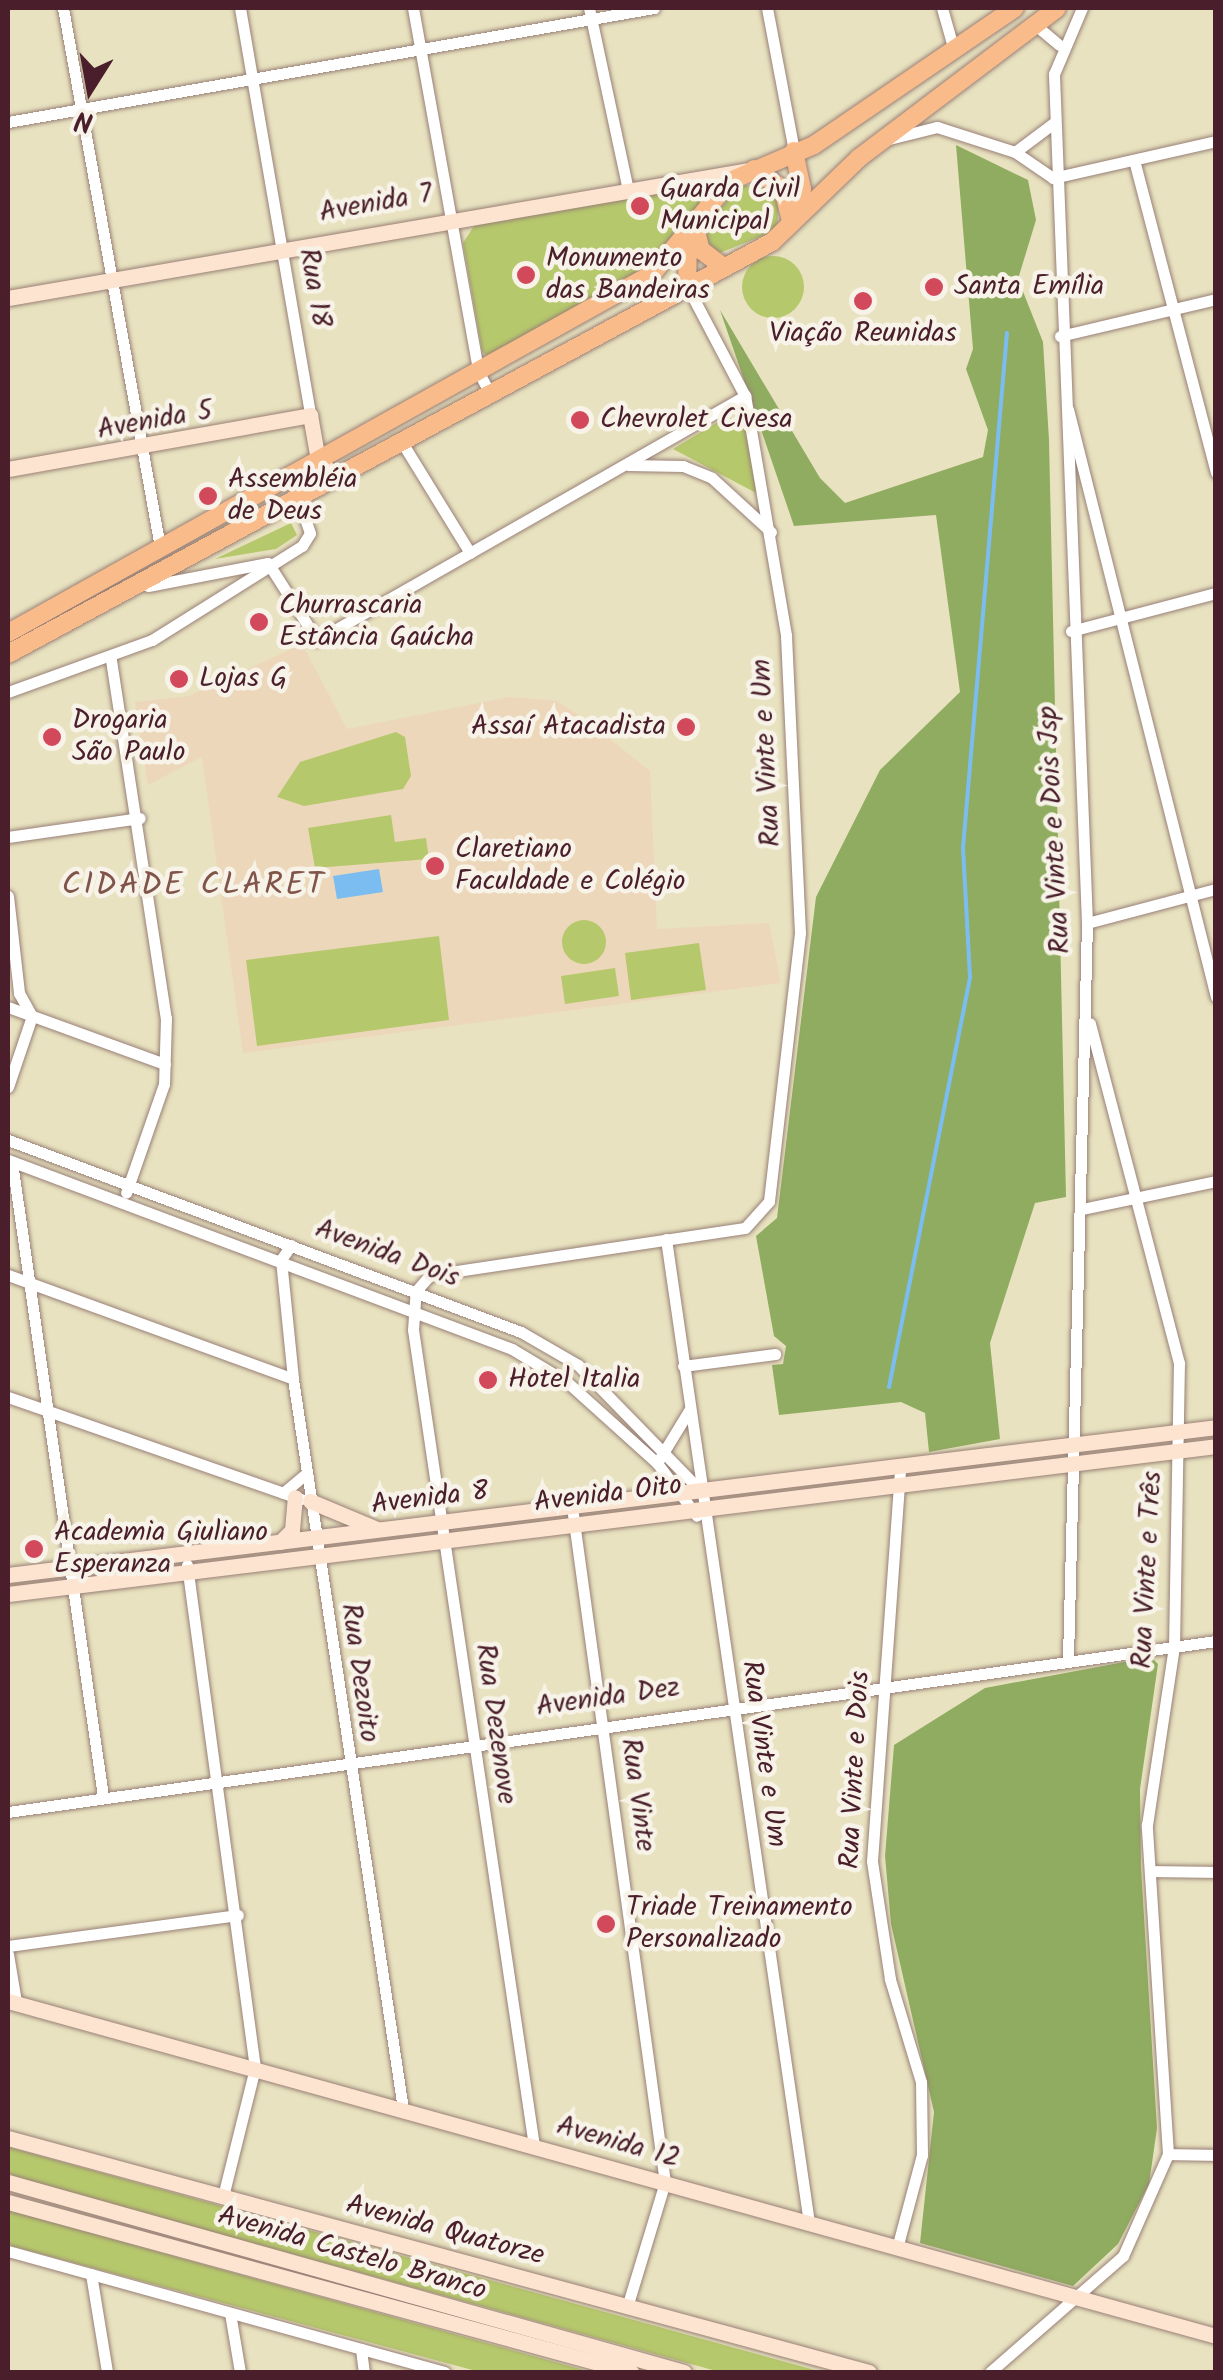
<!DOCTYPE html>
<meta charset="utf-8">
<style>
body{margin:0}
#map{position:relative;width:1223px;height:2380px;overflow:hidden;background:#e8e2c0;font-family:Kalam,sans-serif}
div>[style]{position:absolute}
[style*='--x']{left:calc(var(--x)*1px);top:calc(var(--y)*1px);width:calc(var(--w)*1px);rotate:calc(var(--a)*1deg)}
.built>*{inset:0;background:#edd7ba}
.green>*{inset:0;background:#b6c86c}
.round{border-radius:50%}
.forest>*{inset:0;background:#90ac60}
.water>*{inset:0;background:#7cbdf1}
.stream>*{height:4px;margin:-2px;padding:0 2px;transform-origin:2px;border-radius:2px;background:#7cbdf1}
.roads{filter:drop-shadow(0 0 2px #998076) drop-shadow(0 0 2px #998076)}
.street>*{height:11px;margin:-5.5px;padding:0 5.5px;transform-origin:5.5px;border-radius:5.5px;background:#fff}
.secondary>*{height:15px;margin:-7.5px;padding:0 7.5px;transform-origin:7.5px;border-radius:7.5px;background:#fde4d1}
.primary>*{height:18px;margin:-9px;padding:0 9px;transform-origin:9px;border-radius:9px;background:#fabb8b}
.dots>*{width:28px;height:28px;translate:-50% -50%;box-sizing:border-box;border:5px solid #f7f3e8;border-radius:50%}
span{translate:-50% -50%;white-space:nowrap;text-align:center;line-height:1.15;-webkit-text-stroke:9px #f7f3e8;paint-order:stroke}
.poi-label{font-size:28px;color:#4a1f2b}
.left{translate:0 -50%;text-align:left}
.right{translate:-100% -50%;text-align:right}
.street-label{font-size:28px;color:#4a1f2b}
.quarter-label{font-size:32px;color:#805449;letter-spacing:2.5px}
.frame{position:absolute;inset:0;border:10px solid #4a1f2b;pointer-events:none}
.north{position:absolute;left:40px;top:40px;width:100px;height:100px;-webkit-text-stroke:8px #f7f3e8;paint-order:stroke;rotate:191deg;font-size:28px;font-weight:700;line-height:40px;text-align:center;color:#4a1f2b}
.north::after{content:'';display:block;margin:auto;width:35px;height:45px;background:#4a1f2b;clip-path:polygon(50% 0,100% 100%,50% 72%,0 100%)}
</style>
<div id="map">
<div class="built">
<i style="clip-path:polygon(302px 644px,347px 729px,509px 697px,556px 701px,581px 716px,650px 771px,657px 929px,769px 923px,781px 983px,243px 1053px,202px 757px,148px 785px,135px 702px,189px 696px)"></i>
</div>
<div class="green">
<i style="clip-path:polygon(716px 182px,650px 272px,490px 359px,482px 351px,463px 243px,476px 223px)"></i>
<i style="clip-path:polygon(764px 184px,779px 196px,777px 230px,712px 256px,702px 229px,740px 186px)"></i>
<i class="round" style="left:742px;top:256px;width:62px;height:62px"></i>
<i style="clip-path:polygon(726px 417px,746px 422px,758px 494px,673px 449px)"></i>
<i style="clip-path:polygon(291px 523px,297px 535px,276px 549px,215px 559px)"></i>
<i style="clip-path:polygon(396px 732px,405px 737px,411px 776px,403px 789px,304px 806px,277px 797px,300px 762px)"></i>
<i style="clip-path:polygon(391px 815px,395px 842px,426px 838px,429px 859px,315px 868px,308px 828px)"></i>
<i class="round" style="left:562px;top:920px;width:44px;height:44px"></i>
<i style="clip-path:polygon(439px 936px,449px 1020px,257px 1046px,246px 960px)"></i>
<i style="clip-path:polygon(699px 943px,706px 990px,631px 1000px,625px 953px)"></i>
<i style="clip-path:polygon(615px 968px,619px 996px,565px 1004px,561px 976px)"></i>
<i style="clip-path:polygon(8px 2147px,822px 2372px,720px 2372px,24px 2180px,8px 2173px)"></i>
<i style="clip-path:polygon(8px 2210px,26px 2215px,591px 2372px,480px 2372px,8px 2245px)"></i>
</div>
<div class="forest">
<i style="clip-path:polygon(956px 145px,1028px 180px,1036px 220px,1018px 279px,1043px 342px,1049px 440px,1066px 1197px,1035px 1203px,990px 1343px,1000px 1439px,929px 1452px,925px 1413px,901px 1402px,779px 1415px,772px 1365px,783px 1364px,786px 1346px,774px 1336px,756px 1236px,777px 1218px,816px 897px,880px 770px,960px 692px,936px 515px,794px 526px,720px 310px,820px 478px,845px 503px,983px 457px,988px 430px,966px 369px,973px 349px)"></i>
<i style="clip-path:polygon(1151px 1657px,1158px 1664px,1140px 1789px,1141px 1867px,1157px 2128px,1149px 2184px,1118px 2244px,1073px 2286px,920px 2243px,934px 2112px,891px 1924px,885px 1856px,894px 1745px,985px 1688px)"></i>
</div>
<div class="water">
<i style="clip-path:polygon(379px 869px,383px 892px,337px 899px,333px 876px)"></i>
</div>
<div class="stream">
<i style="--x:889;--y:1387;--w:418;--a:-78.8"></i>
<i style="--x:970;--y:977;--w:129;--a:-93.1"></i>
<i style="--x:963;--y:848;--w:517;--a:-85.12"></i>
</div>
<div class="roads">
<div class="street">
<i style="--x:63;--y:8;--w:548;--a:79.8"></i>
<i style="--x:240;--y:8;--w:413;--a:80.2"></i>
<i style="--x:413;--y:8;--w:369;--a:79.8"></i>
<i style="--x:478;--y:371;--w:27;--a:62"></i>
<i style="--x:589;--y:8;--w:182;--a:77.9"></i>
<i style="--x:767;--y:8;--w:146;--a:79.3"></i>
<i style="--x:942;--y:8;--w:41;--a:74.2"></i>
<i style="--x:1033;--y:23;--w:34;--a:40"></i>
<i style="--x:8;--y:122;--w:656;--a:-10.01"></i>
<i style="--x:885;--y:140;--w:54;--a:-14"></i>
<i style="--x:937;--y:127;--w:82;--a:17.8"></i>
<i style="--x:1015;--y:152;--w:46;--a:34.4"></i>
<i style="--x:1015;--y:152;--w:50;--a:-36.9"></i>
<i style="--x:1134;--y:160;--w:323;--a:75.3"></i>
<i style="--x:1053;--y:178;--w:167;--a:-12.8"></i>
<i style="--x:1060;--y:336;--w:160;--a:-13.3"></i>
<i style="--x:1068;--y:409;--w:606;--a:75.87"></i>
<i style="--x:403;--y:444;--w:128;--a:58.4"></i>
<i style="--x:628;--y:465;--w:55;--a:1"></i>
<i style="--x:683;--y:466;--w:31;--a:22"></i>
<i style="--x:712;--y:478;--w:80;--a:42.5"></i>
<i style="--x:148;--y:586;--w:122;--a:-10.9"></i>
<i style="--x:268;--y:563;--w:91;--a:57.5"></i>
<i style="--x:317;--y:640;--w:493;--a:-29.7"></i>
<i style="--x:1071;--y:631;--w:150;--a:-14.7"></i>
<i style="--x:111;--y:660;--w:362;--a:81.3"></i>
<i style="--x:166;--y:1018;--w:66;--a:91.7"></i>
<i style="--x:164;--y:1084;--w:115;--a:109.2"></i>
<i style="--x:8;--y:692;--w:153;--a:-19.9"></i>
<i style="--x:152;--y:640;--w:177;--a:-32.1"></i>
<i style="--x:302;--y:546;--w:15;--a:-58"></i>
<i style="--x:310;--y:533;--w:34;--a:-109"></i>
<i style="--x:8;--y:837;--w:133;--a:-8.2"></i>
<i style="--x:8;--y:896;--w:98;--a:83.5"></i>
<i style="--x:19;--y:993;--w:26;--a:61"></i>
<i style="--x:32;--y:1016;--w:75;--a:108.7"></i>
<i style="--x:1087;--y:923;--w:133;--a:-14.8"></i>
<i style="--x:8;--y:1007;--w:167;--a:20"></i>
<i style="--x:8;--y:1140;--w:548;--a:20.52"></i>
<i style="--x:521;--y:1332;--w:66;--a:30.1"></i>
<i style="--x:578;--y:1365;--w:172;--a:45.7"></i>
<i style="--x:8;--y:1160;--w:538;--a:20.56"></i>
<i style="--x:512;--y:1349;--w:64;--a:31"></i>
<i style="--x:567;--y:1382;--w:121;--a:42"></i>
<i style="--x:657;--y:1463;--w:66;--a:53"></i>
<i style="--x:12;--y:1162;--w:641;--a:81.84"></i>
<i style="--x:1082;--y:1209;--w:137;--a:-11.8"></i>
<i style="--x:666;--y:1239;--w:994;--a:81.73"></i>
<i style="--x:291;--y:1245;--w:18;--a:124"></i>
<i style="--x:281;--y:1260;--w:120;--a:84.2"></i>
<i style="--x:293;--y:1379;--w:738;--a:81.43"></i>
<i style="--x:8;--y:1275;--w:303;--a:20"></i>
<i style="--x:683;--y:1366;--w:93;--a:-7.4"></i>
<i style="--x:8;--y:1397;--w:310;--a:19.2"></i>
<i style="--x:657;--y:1463;--w:63;--a:-58.6"></i>
<i style="--x:283;--y:1493;--w:30;--a:-40"></i>
<i style="--x:572;--y:1507;--w:681;--a:82.16"></i>
<i style="--x:665;--y:2182;--w:131;--a:106.9"></i>
<i style="--x:187;--y:1565;--w:508;--a:82.3"></i>
<i style="--x:255;--y:2068;--w:132;--a:104"></i>
<i style="--x:1068;--y:1658;--w:735;--a:-88.52"></i>
<i style="--x:1087;--y:923;--w:850;--a:-92.23"></i>
<i style="--x:1054;--y:74;--w:72;--a:-67"></i>
<i style="--x:8;--y:1812;--w:1220;--a:-8.06"></i>
<i style="--x:1153;--y:1871;--w:63;--a:0.9"></i>
<i style="--x:8;--y:1946;--w:232;--a:-7.7"></i>
<i style="--x:8;--y:1954;--w:49;--a:80.5"></i>
<i style="--x:534;--y:2146;--w:825;--a:-98.43"></i>
<i style="--x:413;--y:1330;--w:39;--a:-86"></i>
<i style="--x:416;--y:1291;--w:21;--a:-49"></i>
<i style="--x:430;--y:1275;--w:318;--a:-8.5"></i>
<i style="--x:745;--y:1228;--w:36;--a:-48"></i>
<i style="--x:769;--y:1201;--w:270;--a:-83.4"></i>
<i style="--x:800;--y:933;--w:298;--a:-92.7"></i>
<i style="--x:786;--y:635;--w:242;--a:-99.7"></i>
<i style="--x:745;--y:396;--w:124;--a:-117.8"></i>
<i style="--x:1168;--y:2154;--w:48;--a:1.2"></i>
<i style="--x:897;--y:2248;--w:96;--a:-75"></i>
<i style="--x:922;--y:2155;--w:73;--a:-90.8"></i>
<i style="--x:921;--y:2082;--w:108;--a:-106.8"></i>
<i style="--x:890;--y:1979;--w:119;--a:-98.7"></i>
<i style="--x:872;--y:1861;--w:396;--a:-85.9"></i>
<i style="--x:8;--y:2251;--w:453;--a:15.5"></i>
<i style="--x:91;--y:2274;--w:99;--a:80.7"></i>
<i style="--x:230;--y:2313;--w:60;--a:80.4"></i>
<i style="--x:361;--y:2349;--w:23;--a:83"></i>
<i style="--x:990;--y:2372;--w:176;--a:-41.1"></i>
<i style="--x:1123;--y:2256;--w:111;--a:-66.2"></i>
<i style="--x:1168;--y:2154;--w:330;--a:-93.7"></i>
<i style="--x:1147;--y:1825;--w:180;--a:-81.4"></i>
<i style="--x:1174;--y:1647;--w:284;--a:-89"></i>
<i style="--x:1179;--y:1363;--w:351;--a:-104.7"></i>
</div>
<div class="secondary">
<i style="--x:8;--y:298;--w:757;--a:-9.81"></i>
<i style="--x:8;--y:469;--w:307;--a:-10.1"></i>
<i style="--x:310;--y:415;--w:46;--a:79.9"></i>
<i style="--x:318;--y:460;--w:28;--a:42"></i>
<i style="--x:310;--y:1501;--w:73;--a:22.7"></i>
<i style="--x:280;--y:1542;--w:17;--a:-45"></i>
<i style="--x:292;--y:1530;--w:33;--a:-85"></i>
<i style="--x:8;--y:1575;--w:1217;--a:-6.98"></i>
<i style="--x:8;--y:1594;--w:1217;--a:-6.98"></i>
<i style="--x:8;--y:2001;--w:1254;--a:15.5"></i>
<i style="--x:8;--y:2138;--w:892;--a:15.2"></i>
<i style="--x:8;--y:2182;--w:702;--a:15.7"></i>
<i style="--x:8;--y:2202;--w:646;--a:15.26"></i>
</div>
<div class="primary">
<i style="--x:754;--y:169;--w:35;--a:35"></i>
<i style="--x:783;--y:189;--w:29;--a:76"></i>
<i style="--x:790;--y:222;--w:35;--a:-70"></i>
<i style="--x:802;--y:189;--w:39;--a:-102"></i>
<i style="--x:695;--y:228;--w:23;--a:75"></i>
<i style="--x:701;--y:250;--w:26;--a:37"></i>
<i style="--x:687;--y:286;--w:45;--a:-88.7"></i>
<i style="--x:8;--y:633;--w:737;--a:-29.14"></i>
<i style="--x:652;--y:274;--w:121;--a:-50"></i>
<i style="--x:730;--y:181;--w:91;--a:-23.2"></i>
<i style="--x:814;--y:145;--w:243;--a:-34.3"></i>
<i style="--x:8;--y:654;--w:868;--a:-28.34"></i>
<i style="--x:772;--y:242;--w:121;--a:-44"></i>
<i style="--x:859;--y:158;--w:248;--a:-37.1"></i>
</div>
</div>
<div class="dots">
<i style="left:640px;top:206px;background:#d1495b"></i>
<i style="left:526px;top:275px;background:#d1495b"></i>
<i style="left:934px;top:287px;background:#d1495b"></i>
<i style="left:863px;top:301px;background:#d1495b"></i>
<i style="left:580px;top:420px;background:#d1495b"></i>
<i style="left:208px;top:496px;background:#d1495b"></i>
<i style="left:259px;top:622px;background:#d1495b"></i>
<i style="left:179px;top:679px;background:#d1495b"></i>
<i style="left:686px;top:727px;background:#d1495b"></i>
<i style="left:52px;top:737px;background:#d1495b"></i>
<i style="left:435px;top:866px;background:#d1495b"></i>
<i style="left:488px;top:1380px;background:#d1495b"></i>
<i style="left:34px;top:1549px;background:#d1495b"></i>
<i style="left:606px;top:1924px;background:#d1495b"></i>
</div>
<div class="poi-label">
<span class="left" style="left:660px;top:206px">Guarda Civil<br>Municipal</span>
<span class="left" style="left:546px;top:275px">Monumento<br>das Bandeiras</span>
<span class="left" style="left:954px;top:287px">Santa Emília</span>
<span style="left:863px;top:334px">Viação Reunidas</span>
<span class="left" style="left:600px;top:420px">Chevrolet Civesa</span>
<span class="left" style="left:228px;top:496px">Assembléia<br>de Deus</span>
<span class="left" style="left:279px;top:622px">Churrascaria<br>Estância Gaúcha</span>
<span class="left" style="left:199px;top:679px">Lojas G</span>
<span class="left" style="left:72px;top:737px">Drogaria<br>São Paulo</span>
<span class="right" style="left:666px;top:727px">Assaí Atacadista</span>
<span class="left" style="left:455px;top:866px">Claretiano<br>Faculdade e Colégio</span>
<span class="left" style="left:508px;top:1380px">Hotel Italia</span>
<span class="left" style="left:54px;top:1549px">Academia Giuliano<br>Esperanza</span>
<span class="left" style="left:626px;top:1924px">Triade Treinamento<br>Personalizado</span>
</div>
<div class="street-label">
<span style="left:376px;top:204px;rotate:-10deg">Avenida 7</span>
<span style="left:314px;top:288px;rotate:80deg">Rua 18</span>
<span style="left:155px;top:421px;rotate:-10deg">Avenida 5</span>
<span style="left:767px;top:753px;rotate:-93deg">Rua Vinte e Um</span>
<span style="left:1055px;top:830px;rotate:-93deg">Rua Vinte e Dois Jsp</span>
<span style="left:387px;top:1254px;rotate:20deg">Avenida Dois</span>
<span style="left:608px;top:1495px;rotate:-7deg">Avenida Oito</span>
<span style="left:430px;top:1499px;rotate:-7deg">Avenida 8</span>
<span style="left:1148px;top:1570px;rotate:-87deg">Rua Vinte e Três</span>
<span style="left:359px;top:1673px;rotate:82deg">Rua Dezoito</span>
<span style="left:608px;top:1698px;rotate:-8deg">Avenida Dez</span>
<span style="left:495px;top:1724px;rotate:82deg">Rua Dezenove</span>
<span style="left:763px;top:1754px;rotate:82deg">Rua Vinte e Um</span>
<span style="left:856px;top:1770px;rotate:-87deg">Rua Vinte e Dois</span>
<span style="left:637px;top:1795px;rotate:82deg">Rua Vinte</span>
<span style="left:618px;top:2143px;rotate:16deg">Avenida 12</span>
<span style="left:445px;top:2231px;rotate:15deg">Avenida Quatorze</span>
<span style="left:352px;top:2254px;rotate:16deg">Avenida Castelo Branco</span>
</div>
<div class="quarter-label">
<span style="left:194px;top:886px">CIDADE CLARET</span>
</div>
<div class="frame"></div>
<div class="north">N</div>
</div>
